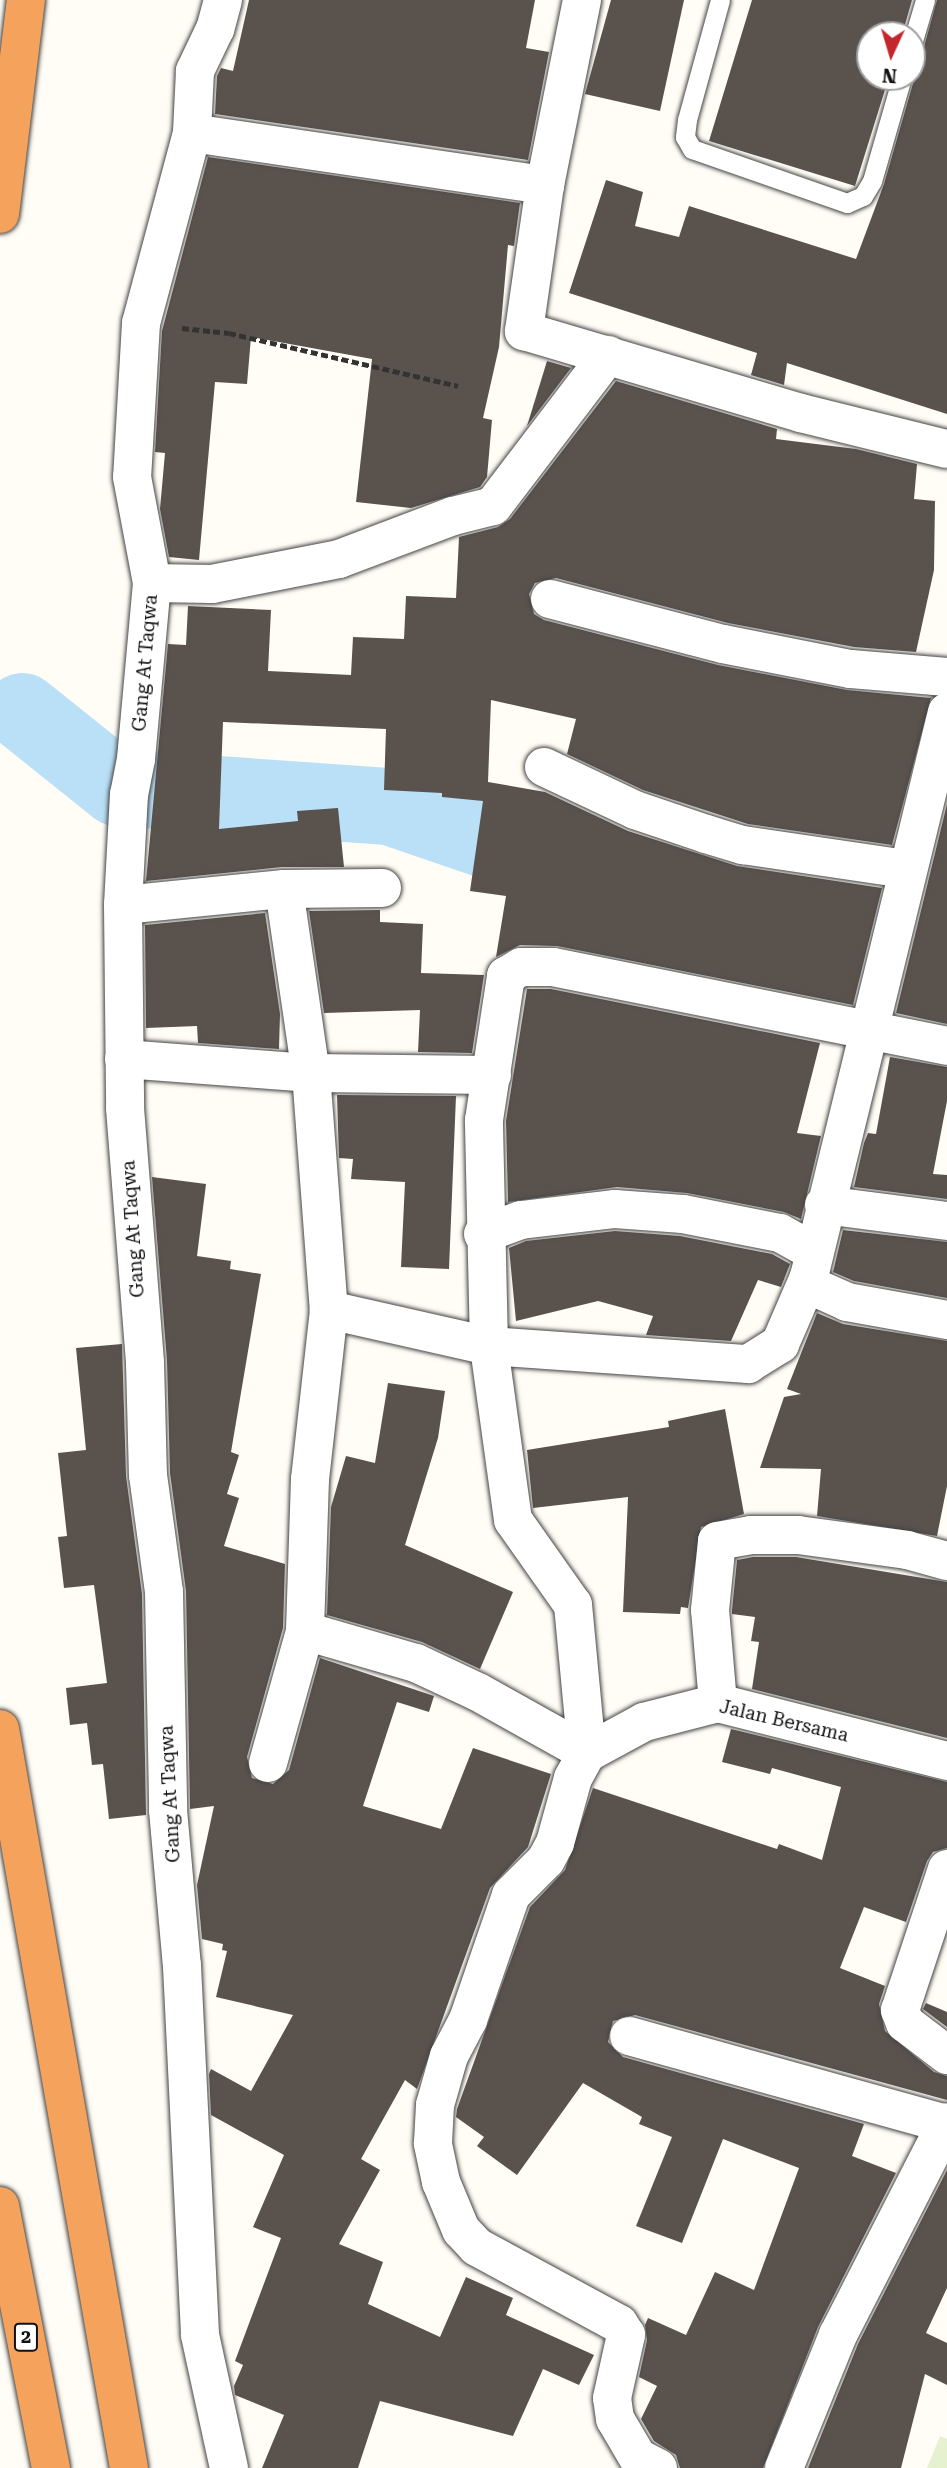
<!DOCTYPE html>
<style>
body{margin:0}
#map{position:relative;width:947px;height:2468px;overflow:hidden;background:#fffdf5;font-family:"Roboto Serif",serif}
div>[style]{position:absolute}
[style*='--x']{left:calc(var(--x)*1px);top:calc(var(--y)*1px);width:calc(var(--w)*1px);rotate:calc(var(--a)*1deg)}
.pitch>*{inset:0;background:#e6f2cf}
.river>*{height:77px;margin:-38.5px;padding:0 38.5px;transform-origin:38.5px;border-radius:38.5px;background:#b9e0f7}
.building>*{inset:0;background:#5a524d}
.path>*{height:4.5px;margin-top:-2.25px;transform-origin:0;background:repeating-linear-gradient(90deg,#333 0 7px,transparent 0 10.5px)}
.roads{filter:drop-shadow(0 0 2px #444) drop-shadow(0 0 2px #444)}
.lane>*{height:19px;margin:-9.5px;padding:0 9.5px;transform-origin:9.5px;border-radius:9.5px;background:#fff}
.street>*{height:38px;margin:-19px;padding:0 19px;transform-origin:19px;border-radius:19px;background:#fff}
.highway>*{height:38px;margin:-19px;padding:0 19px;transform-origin:19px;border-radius:19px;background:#f5a25d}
span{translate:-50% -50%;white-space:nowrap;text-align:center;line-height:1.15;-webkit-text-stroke:7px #fff;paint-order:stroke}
.shield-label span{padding:2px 5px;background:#fff;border:2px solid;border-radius:5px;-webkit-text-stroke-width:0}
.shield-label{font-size:18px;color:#111;font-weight:700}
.street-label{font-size:19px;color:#111}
.north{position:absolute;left:856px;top:21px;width:70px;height:70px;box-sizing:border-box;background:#fff;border:2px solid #a0a0a0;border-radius:50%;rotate:184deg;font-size:19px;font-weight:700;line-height:28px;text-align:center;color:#111}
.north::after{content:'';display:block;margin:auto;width:24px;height:32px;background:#c4262e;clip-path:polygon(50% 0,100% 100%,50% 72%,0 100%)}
</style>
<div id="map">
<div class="pitch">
<i style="clip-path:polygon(940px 2436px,947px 2439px,947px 2468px,927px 2468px)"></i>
</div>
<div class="river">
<i style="--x:22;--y:711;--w:122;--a:38.7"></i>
<i style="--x:117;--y:787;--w:273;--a:4"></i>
<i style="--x:389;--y:806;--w:170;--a:18.9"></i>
</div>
<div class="building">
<i style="clip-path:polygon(249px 0,535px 0,526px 48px,549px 52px,528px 160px,215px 114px,217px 76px,221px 68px,233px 71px)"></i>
<i style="clip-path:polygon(611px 0,684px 0,660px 111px,585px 94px)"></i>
<i style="clip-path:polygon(752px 0,912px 0,902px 35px,870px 35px,870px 77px,889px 77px,855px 186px,709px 141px)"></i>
<i style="clip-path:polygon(937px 0,947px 0,947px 414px,787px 363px,784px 385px,751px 375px,757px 353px,569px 293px,606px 180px,643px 192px,635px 226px,679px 237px,689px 206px,856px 259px,884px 184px,914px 80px,912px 56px,924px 47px)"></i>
<i style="clip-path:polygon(208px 157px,520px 203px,514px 246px,508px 245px,499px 347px,483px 418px,492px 420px,487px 477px,480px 487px,411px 508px,356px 502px,372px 359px,251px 337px,247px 384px,215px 382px,199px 560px,169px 557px,160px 509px,165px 453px,155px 452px,162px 331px)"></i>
<i style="clip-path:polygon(547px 361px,571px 368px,527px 426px)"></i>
<i style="clip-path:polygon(616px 381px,777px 429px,776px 439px,856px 449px,917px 464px,914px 499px,935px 501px,934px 570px,916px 652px,854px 647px,728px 623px,556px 578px,535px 583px,529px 594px,534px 614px,544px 620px,718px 665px,847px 690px,931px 698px,892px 845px,748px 824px,643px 790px,567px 754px,576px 719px,491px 700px,488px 782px,545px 792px,628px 831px,737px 866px,882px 888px,853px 1005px,557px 946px,520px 945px,496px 957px,506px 896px,470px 891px,483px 801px,442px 797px,442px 793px,384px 790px,386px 729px,223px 722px,219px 829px,298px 821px,297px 811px,338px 808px,344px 867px,282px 867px,146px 881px,168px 644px,186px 645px,188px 606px,271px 610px,268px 671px,351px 675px,353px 637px,404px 639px,406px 596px,456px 598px,459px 537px,498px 527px,510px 519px)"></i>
<i style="clip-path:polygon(947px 804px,947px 1024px,896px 1013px)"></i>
<i style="clip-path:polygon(380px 910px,380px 922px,423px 924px,421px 973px,484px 975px,472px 1053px,418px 1052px,420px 1010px,324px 1013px,309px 911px)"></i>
<i style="clip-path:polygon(265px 913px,280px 1014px,279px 1049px,198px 1043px,197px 1026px,146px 1028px,145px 925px)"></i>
<i style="clip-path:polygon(527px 989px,551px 989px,820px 1043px,797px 1133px,821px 1136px,801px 1219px,784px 1212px,687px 1193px,617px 1187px,508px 1202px,506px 1121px)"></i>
<i style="clip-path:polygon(890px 1057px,947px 1067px,947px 1101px,933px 1174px,947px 1175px,947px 1199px,854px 1187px,864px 1143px,868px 1133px,876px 1134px)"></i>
<i style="clip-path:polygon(337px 1095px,456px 1096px,449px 1269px,401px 1267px,405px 1182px,351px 1179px,353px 1159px,339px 1158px)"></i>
<i style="clip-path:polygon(152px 1177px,206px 1184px,197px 1256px,231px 1261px,230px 1269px,261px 1274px,231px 1452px,239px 1455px,227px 1494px,239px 1498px,224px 1546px,285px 1564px,283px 1628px,247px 1757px,252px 1778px,273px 1784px,289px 1770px,320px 1658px,434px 1696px,429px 1712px,397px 1702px,363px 1806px,441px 1829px,473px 1748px,551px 1774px,528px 1847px,490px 1888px,417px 2089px,405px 2080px,361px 2159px,380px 2170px,339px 2244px,383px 2262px,368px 2304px,440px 2337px,466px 2277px,513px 2298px,506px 2315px,594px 2355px,579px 2385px,543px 2369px,513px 2436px,380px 2401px,358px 2468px,262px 2468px,284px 2415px,235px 2395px,234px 2386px,243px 2365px,235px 2361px,281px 2238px,253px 2227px,284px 2155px,211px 2115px,209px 2074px,211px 2069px,251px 2091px,293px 2015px,216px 1997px,227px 1951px,222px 1950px,223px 1944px,202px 1939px,197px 1885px,214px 1806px,190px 1809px,186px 1591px,170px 1473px,167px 1361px)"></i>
<i style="clip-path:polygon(843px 1230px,947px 1242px,947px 1298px,854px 1281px,833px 1272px)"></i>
<i style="clip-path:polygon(615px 1231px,680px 1236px,772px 1254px,790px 1264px,781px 1287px,758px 1280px,731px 1341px,646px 1335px,653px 1316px,598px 1301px,516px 1321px,509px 1248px,526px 1241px)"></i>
<i style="clip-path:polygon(817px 1313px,843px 1324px,947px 1341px,947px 1486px,937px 1536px,817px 1516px,821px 1469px,760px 1468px,784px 1397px,801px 1394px,787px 1389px)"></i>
<i style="clip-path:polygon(122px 1344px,126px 1476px,142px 1594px,146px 1815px,109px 1819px,103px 1764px,92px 1765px,87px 1723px,70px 1725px,66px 1688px,107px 1683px,94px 1585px,64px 1588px,58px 1537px,67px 1536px,58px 1453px,86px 1450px,76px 1348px)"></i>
<i style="clip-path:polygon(388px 1383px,445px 1391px,438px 1438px,405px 1545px,513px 1592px,480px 1669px,422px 1642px,327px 1615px,331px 1507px,346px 1456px,375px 1463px)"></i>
<i style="clip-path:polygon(725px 1409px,744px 1514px,701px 1527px,688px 1608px,681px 1607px,680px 1614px,623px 1612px,628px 1497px,533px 1508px,527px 1450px,669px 1427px,668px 1421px)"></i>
<i style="clip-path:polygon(753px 1557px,796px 1557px,947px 1582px,947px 1738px,752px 1689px,759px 1642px,751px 1641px,755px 1617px,732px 1614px,732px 1610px,737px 1560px)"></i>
<i style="clip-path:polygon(731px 1729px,947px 1782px,947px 1848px,933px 1852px,927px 1861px,906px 1922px,864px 1907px,840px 1968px,885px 1986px,879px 2004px,885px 2031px,934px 2072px,947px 2076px,947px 2100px,635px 2015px,613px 2021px,608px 2042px,623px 2057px,864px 2124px,852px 2156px,896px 2173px,818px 2327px,763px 2468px,680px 2468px,676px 2455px,654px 2441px,641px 2419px,657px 2386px,639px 2377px,647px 2340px,645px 2325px,648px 2318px,686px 2335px,715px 2272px,754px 2290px,799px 2168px,723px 2139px,682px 2243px,636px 2226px,672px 2137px,639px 2124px,642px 2117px,583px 2083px,517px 2175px,477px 2146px,484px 2137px,456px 2117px,457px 2109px,530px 1907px,565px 1870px,593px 1788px,777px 1849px,779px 1844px,822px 1860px,841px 1787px,772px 1768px,770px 1774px,722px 1762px)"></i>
<i style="clip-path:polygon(926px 2003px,947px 2012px,947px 2027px,923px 2009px)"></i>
<i style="clip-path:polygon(947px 2170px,947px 2288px,926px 2333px,947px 2343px,947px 2385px,925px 2374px,901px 2468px,808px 2468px,858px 2344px)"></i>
</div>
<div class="path">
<i style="--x:182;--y:328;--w:47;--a:6.1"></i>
<i style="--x:229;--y:333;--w:235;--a:13"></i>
</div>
<div class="roads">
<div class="lane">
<i style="--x:720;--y:0;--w:124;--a:105.4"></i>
<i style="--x:687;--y:120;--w:17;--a:97"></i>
<i style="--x:685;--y:137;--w:14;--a:60"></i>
<i style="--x:692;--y:149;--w:164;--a:19.2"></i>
<i style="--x:847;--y:203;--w:17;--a:-24"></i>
<i style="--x:863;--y:196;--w:17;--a:-59"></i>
<i style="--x:872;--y:181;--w:108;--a:-73.9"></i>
<i style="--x:912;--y:44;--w:46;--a:-73.5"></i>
</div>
<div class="street">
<i style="--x:223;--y:0;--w:30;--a:105"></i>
<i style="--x:215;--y:29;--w:47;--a:115.5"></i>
<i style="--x:195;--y:71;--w:62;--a:92.8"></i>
<i style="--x:192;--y:133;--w:197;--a:105"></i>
<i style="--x:141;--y:323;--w:154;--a:93.3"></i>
<i style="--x:132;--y:477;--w:108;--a:79.3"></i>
<i style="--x:152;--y:583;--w:177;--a:95.2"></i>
<i style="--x:136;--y:759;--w:36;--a:101"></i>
<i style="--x:129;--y:794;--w:111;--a:93.1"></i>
<i style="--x:123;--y:905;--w:203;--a:89.4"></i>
<i style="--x:125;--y:1108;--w:256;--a:85.5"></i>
<i style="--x:145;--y:1363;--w:112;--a:88.5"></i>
<i style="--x:148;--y:1475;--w:118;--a:82.2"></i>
<i style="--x:164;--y:1592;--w:218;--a:88.9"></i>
<i style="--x:168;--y:1810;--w:157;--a:84.9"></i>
<i style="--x:182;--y:1966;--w:369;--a:87.2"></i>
<i style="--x:200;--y:2335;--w:136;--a:77.7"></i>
<i style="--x:582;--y:0;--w:189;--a:101.3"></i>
<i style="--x:545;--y:185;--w:148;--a:98.2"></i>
<i style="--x:524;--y:331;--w:289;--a:16.5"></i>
<i style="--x:801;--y:413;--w:150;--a:13.9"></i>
<i style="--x:192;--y:133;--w:357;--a:8.4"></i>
<i style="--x:152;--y:583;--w:60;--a:1"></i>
<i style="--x:212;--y:584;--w:129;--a:-11.1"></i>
<i style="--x:339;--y:559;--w:122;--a:-20.7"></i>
<i style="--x:453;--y:516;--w:41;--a:-14"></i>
<i style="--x:493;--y:506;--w:190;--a:-52.7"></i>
<i style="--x:550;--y:599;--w:179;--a:14.6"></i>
<i style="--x:723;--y:644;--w:130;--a:11.1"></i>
<i style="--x:851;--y:669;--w:96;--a:4.8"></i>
<i style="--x:947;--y:712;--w:582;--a:103.73"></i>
<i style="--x:809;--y:1277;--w:13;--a:58"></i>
<i style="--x:816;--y:1288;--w:34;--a:24"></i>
<i style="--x:847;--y:1302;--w:102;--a:10.2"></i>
<i style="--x:544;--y:767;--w:101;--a:25.3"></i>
<i style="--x:635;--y:810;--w:75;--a:18.7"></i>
<i style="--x:706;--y:834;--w:39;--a:17"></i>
<i style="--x:743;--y:845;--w:165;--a:8.4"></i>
<i style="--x:284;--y:889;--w:186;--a:81.7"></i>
<i style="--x:311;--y:1073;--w:238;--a:85.7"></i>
<i style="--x:329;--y:1310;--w:170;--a:96.4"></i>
<i style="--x:310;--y:1479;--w:152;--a:91.9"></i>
<i style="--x:123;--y:905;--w:162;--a:-5.7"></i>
<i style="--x:284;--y:889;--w:98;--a:-0.6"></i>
<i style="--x:124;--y:1059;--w:188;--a:4.3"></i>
<i style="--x:311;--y:1073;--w:181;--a:0.6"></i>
<i style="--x:824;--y:1205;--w:124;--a:7.4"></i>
<i style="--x:483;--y:1234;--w:40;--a:-20.2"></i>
<i style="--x:521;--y:1220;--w:95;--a:-6.7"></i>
<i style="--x:615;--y:1209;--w:68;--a:4.2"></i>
<i style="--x:683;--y:1214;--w:99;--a:11.1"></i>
<i style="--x:780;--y:1233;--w:37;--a:29"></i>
<i style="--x:329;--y:1310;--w:164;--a:12.7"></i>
<i style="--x:489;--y:1346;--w:260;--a:4"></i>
<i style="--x:748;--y:1364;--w:38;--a:-32"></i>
<i style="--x:780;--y:1344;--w:73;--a:-66.6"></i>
<i style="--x:718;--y:1703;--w:93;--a:-94.9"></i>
<i style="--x:710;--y:1610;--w:69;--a:-84.2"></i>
<i style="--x:717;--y:1541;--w:35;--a:-10"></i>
<i style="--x:751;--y:1535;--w:47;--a:0"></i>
<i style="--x:798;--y:1535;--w:110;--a:7.8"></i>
<i style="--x:907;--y:1550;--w:41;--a:15.4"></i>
<i style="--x:587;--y:1753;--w:65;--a:-28.5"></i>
<i style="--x:644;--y:1722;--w:76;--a:-14.4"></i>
<i style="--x:718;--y:1703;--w:236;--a:14.2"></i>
<i style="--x:268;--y:1763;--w:137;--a:-74.3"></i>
<i style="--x:305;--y:1631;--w:116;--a:16.1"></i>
<i style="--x:416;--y:1663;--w:68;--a:25.1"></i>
<i style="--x:478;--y:1692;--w:125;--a:29.2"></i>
<i style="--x:947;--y:1869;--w:149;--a:108.4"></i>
<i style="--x:900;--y:2010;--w:14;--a:69"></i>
<i style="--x:905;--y:2023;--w:53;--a:37.3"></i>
<i style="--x:629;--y:2036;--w:329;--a:15.5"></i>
<i style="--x:658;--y:2468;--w:22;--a:-153"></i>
<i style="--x:638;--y:2458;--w:45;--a:-120.5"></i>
<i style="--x:615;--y:2419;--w:21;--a:-98"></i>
<i style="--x:612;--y:2398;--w:65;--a:-77.5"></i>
<i style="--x:626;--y:2335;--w:13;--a:-122"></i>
<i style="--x:619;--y:2324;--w:162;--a:-151.5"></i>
<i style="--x:477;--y:2247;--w:23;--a:-133"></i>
<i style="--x:461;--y:2230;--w:52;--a:-112.6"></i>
<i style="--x:441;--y:2182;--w:40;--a:-102"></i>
<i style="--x:433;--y:2143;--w:38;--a:-87"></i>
<i style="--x:435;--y:2105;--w:51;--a:-74.1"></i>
<i style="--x:449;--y:2056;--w:41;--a:-62.2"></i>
<i style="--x:468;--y:2020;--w:132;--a:-71"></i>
<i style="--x:511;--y:1895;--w:49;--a:-45"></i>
<i style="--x:546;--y:1860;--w:19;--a:-62"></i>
<i style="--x:555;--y:1843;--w:67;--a:-74.5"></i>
<i style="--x:573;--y:1778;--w:29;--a:-61"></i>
<i style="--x:587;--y:1753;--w:149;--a:-95.4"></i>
<i style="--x:573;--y:1605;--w:104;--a:-125.2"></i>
<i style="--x:513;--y:1520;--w:176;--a:-97.9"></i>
<i style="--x:489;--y:1346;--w:226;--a:-91.3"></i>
<i style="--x:484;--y:1120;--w:146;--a:-81.3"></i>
<i style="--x:506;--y:976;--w:17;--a:-31"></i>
<i style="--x:521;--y:967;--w:32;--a:0"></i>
<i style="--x:553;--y:967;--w:402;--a:11.3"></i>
<i style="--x:784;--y:2468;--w:144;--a:-67.9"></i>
<i style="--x:838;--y:2335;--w:239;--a:-62.9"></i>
</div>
<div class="highway">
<i style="--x:0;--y:214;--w:216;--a:-83.1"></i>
<i style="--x:0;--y:1729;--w:750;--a:80.1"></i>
<i style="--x:0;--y:2206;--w:267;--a:79"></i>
</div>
</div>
<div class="shield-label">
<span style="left:26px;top:2337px">2</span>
</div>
<div class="street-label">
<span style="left:145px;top:663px;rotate:-85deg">Gang At Taqwa</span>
<span style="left:133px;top:1229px;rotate:-94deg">Gang At Taqwa</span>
<span style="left:784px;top:1721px;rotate:13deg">Jalan Bersama</span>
<span style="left:170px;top:1794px;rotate:-93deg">Gang At Taqwa</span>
</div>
<div class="north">N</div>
</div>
